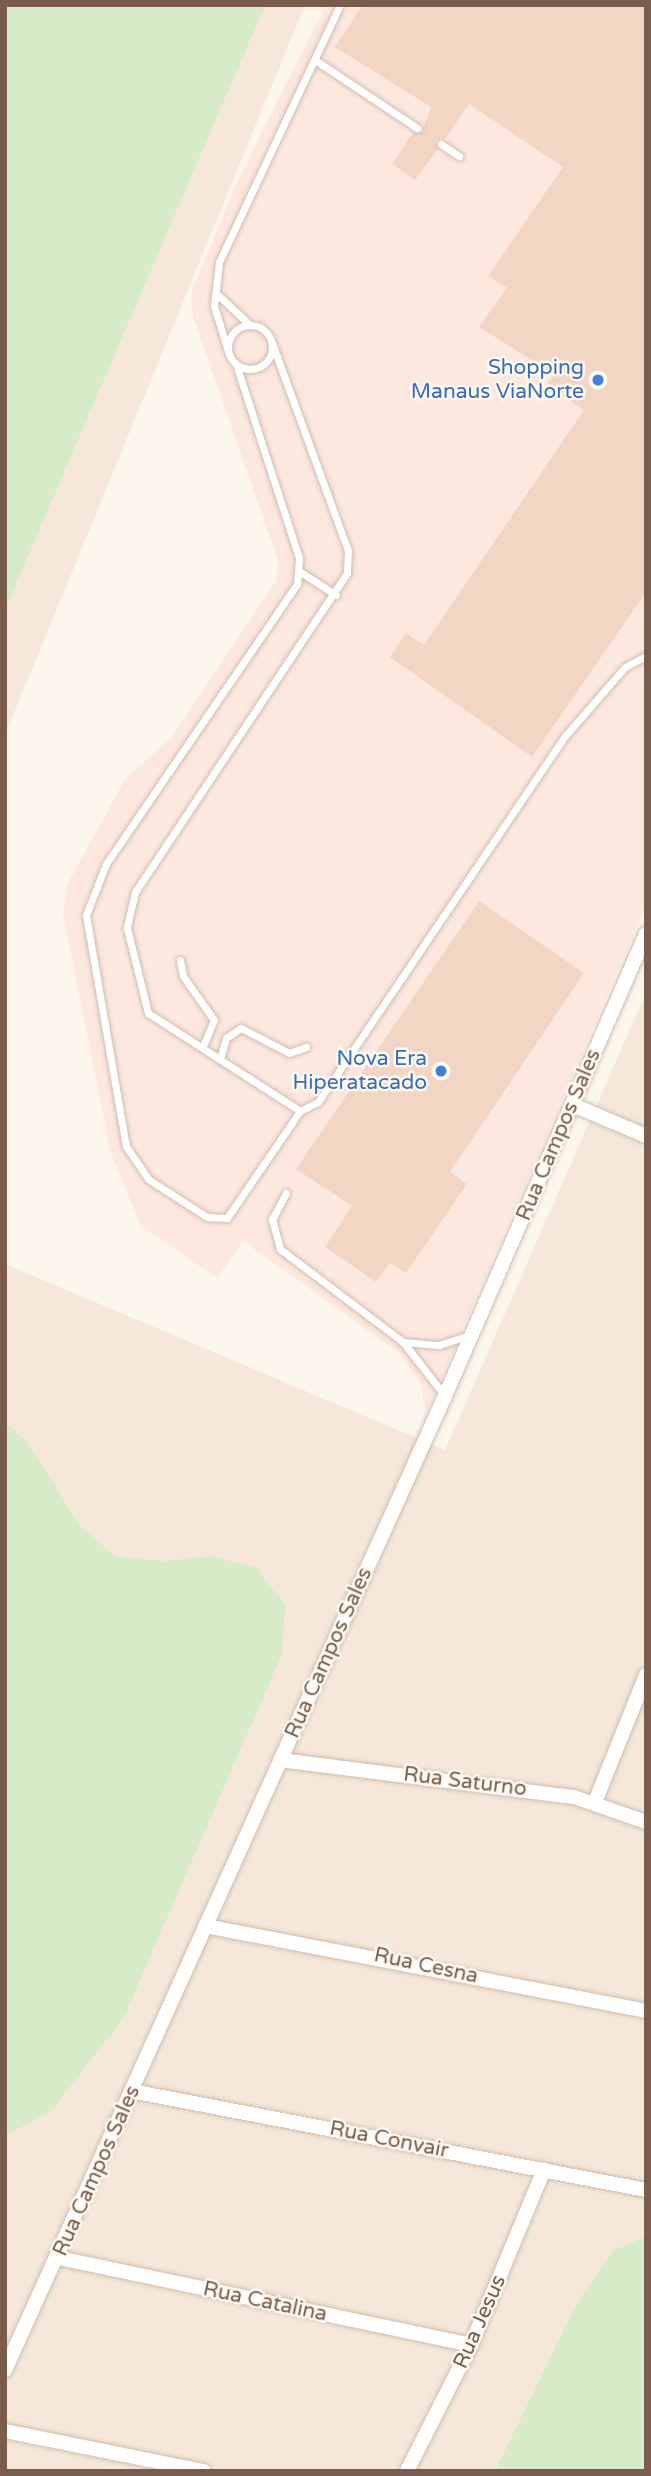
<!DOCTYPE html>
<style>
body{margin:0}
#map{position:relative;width:651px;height:2476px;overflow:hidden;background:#fdf6ec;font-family:"Varela Round",sans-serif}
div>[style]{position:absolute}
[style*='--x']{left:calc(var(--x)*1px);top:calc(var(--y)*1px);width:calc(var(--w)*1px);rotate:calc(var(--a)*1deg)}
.residential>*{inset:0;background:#f5e8da}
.commercial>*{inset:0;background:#fde8e0}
.green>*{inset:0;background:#d8ecc9}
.building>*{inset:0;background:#f3d5c3}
.roads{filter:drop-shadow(0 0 2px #d1beb0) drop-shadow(0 0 2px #d1beb0)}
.lane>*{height:7px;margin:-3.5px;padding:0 3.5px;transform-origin:3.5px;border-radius:3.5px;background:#fff}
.lane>.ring{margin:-3.5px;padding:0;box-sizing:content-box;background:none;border:7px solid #fff;border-radius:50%}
.street>*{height:14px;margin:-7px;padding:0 7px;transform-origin:7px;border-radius:7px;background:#fff}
.dots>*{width:19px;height:19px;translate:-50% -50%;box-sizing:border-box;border:4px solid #fffaf3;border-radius:50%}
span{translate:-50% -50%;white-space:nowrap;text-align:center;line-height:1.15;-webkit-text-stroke:5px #fffaf3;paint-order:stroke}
.shop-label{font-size:21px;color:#366cbe}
.right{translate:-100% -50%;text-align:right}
.street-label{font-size:21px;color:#7a5c4d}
.frame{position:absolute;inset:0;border:7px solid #7a5c4d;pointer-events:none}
</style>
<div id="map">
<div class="residential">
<i style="clip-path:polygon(5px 5px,305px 5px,5px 735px)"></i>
<i style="clip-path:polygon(646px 993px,646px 2471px,5px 2471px,5px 1264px,445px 1450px)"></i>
</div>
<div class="commercial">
<i style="clip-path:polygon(326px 5px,646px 5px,646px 905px,426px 1414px,420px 1382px,398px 1352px,243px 1241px,217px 1278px,140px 1225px,110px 1151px,63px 914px,67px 885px,125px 779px,172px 737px,276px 581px,278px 560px,193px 316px,191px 293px,237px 182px)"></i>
</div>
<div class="green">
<i style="clip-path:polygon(5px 5px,265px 5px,5px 610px)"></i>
<i style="clip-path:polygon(5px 1423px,28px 1442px,79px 1525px,116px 1557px,165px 1561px,212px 1556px,256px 1568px,285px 1605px,282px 1654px,123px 2019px,51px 2111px,5px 2136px)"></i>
<i style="clip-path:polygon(646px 2237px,646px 2471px,495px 2471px,578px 2301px,614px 2250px)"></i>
</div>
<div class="building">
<i style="clip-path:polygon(363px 5px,646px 5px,646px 592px,532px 757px,390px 657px,406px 633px,424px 645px,584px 410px,546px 386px,554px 374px,479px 327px,507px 288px,488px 276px,563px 167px,469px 104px,445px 139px,436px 140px,438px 149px,415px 180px,392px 164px,413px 133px,422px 132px,431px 107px,335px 47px)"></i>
<i style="clip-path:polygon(479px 901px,584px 973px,450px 1172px,467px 1184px,406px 1273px,390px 1263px,376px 1282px,325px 1247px,352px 1206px,296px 1169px)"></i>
</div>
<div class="roads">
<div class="lane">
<i style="--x:315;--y:60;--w:123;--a:33.7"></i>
<i style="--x:441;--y:144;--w:22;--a:34"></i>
<i style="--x:218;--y:295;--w:44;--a:43.2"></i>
<i class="ring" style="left:228px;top:325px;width:37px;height:37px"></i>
<i style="--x:272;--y:343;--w:221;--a:69.9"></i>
<i style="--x:348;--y:551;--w:22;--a:93"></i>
<i style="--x:347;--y:573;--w:383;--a:123.6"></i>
<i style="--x:135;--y:892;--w:37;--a:103"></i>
<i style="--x:127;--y:928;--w:88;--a:76.1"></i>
<i style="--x:148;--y:1013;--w:181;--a:32.8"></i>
<i style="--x:228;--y:351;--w:47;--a:-107.3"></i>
<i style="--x:214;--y:306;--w:44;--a:-83.5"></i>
<i style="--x:219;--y:262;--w:284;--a:-64.8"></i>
<i style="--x:236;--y:364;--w:204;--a:72"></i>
<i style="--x:299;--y:558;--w:26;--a:94"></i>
<i style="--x:297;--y:584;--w:339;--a:124.3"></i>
<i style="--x:106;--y:864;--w:55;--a:111.4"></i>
<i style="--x:86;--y:915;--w:234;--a:80.2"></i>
<i style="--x:126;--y:1146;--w:40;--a:56"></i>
<i style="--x:148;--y:1179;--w:70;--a:32.8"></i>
<i style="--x:207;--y:1217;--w:20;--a:3"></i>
<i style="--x:227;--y:1218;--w:130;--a:-55.7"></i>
<i style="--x:300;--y:1111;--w:20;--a:-27"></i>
<i style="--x:318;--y:1102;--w:443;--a:-56"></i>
<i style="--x:566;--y:735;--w:90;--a:-49.1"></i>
<i style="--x:625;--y:667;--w:24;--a:-28"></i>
<i style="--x:299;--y:571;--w:44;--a:33"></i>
<i style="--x:180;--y:960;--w:16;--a:79"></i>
<i style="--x:183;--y:976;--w:54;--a:54.8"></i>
<i style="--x:214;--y:1020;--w:30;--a:113"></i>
<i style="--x:220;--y:1059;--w:22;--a:-74"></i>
<i style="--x:226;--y:1038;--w:18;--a:-34"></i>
<i style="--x:241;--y:1028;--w:54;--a:27.5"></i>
<i style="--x:289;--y:1053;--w:18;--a:-19"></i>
<i style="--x:286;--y:1193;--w:30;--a:118"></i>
<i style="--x:272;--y:1219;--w:31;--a:75"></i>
<i style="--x:280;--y:1249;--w:154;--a:37.1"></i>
<i style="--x:403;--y:1342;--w:68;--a:52.1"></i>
<i style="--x:403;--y:1342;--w:36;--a:5"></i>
<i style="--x:439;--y:1345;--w:32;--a:-18"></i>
</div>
<div class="street">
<i style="--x:573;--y:1105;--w:79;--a:23"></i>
<i style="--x:280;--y:1760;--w:296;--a:7.2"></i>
<i style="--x:574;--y:1797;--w:76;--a:19.1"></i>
<i style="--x:595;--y:1802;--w:137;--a:-68.1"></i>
<i style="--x:205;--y:1926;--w:449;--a:10.9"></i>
<i style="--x:131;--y:2091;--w:524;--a:10.88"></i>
<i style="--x:59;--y:2258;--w:421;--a:11.9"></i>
<i style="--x:5;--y:2370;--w:1069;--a:-65.69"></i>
<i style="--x:445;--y:1396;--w:504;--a:-66.49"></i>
<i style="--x:5;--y:2431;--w:203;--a:11.4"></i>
<i style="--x:407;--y:2471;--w:141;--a:-63.1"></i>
<i style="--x:471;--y:2345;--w:190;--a:-67.4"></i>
</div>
</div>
<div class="dots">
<i style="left:598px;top:380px;background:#3f7fe0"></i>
<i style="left:441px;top:1071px;background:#3f7fe0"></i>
</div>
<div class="shop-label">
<span class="right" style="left:584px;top:380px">Shopping<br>Manaus ViaNorte</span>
<span class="right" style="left:427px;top:1071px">Nova Era<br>Hiperatacado</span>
</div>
<div class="street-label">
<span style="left:559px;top:1135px;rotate:-67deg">Rua Campos Sales</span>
<span style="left:329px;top:1653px;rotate:-66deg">Rua Campos Sales</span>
<span style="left:465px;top:1782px;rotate:7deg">Rua Saturno</span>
<span style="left:426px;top:1966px;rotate:12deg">Rua Cesna</span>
<span style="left:389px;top:2140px;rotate:11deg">Rua Convair</span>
<span style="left:97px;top:2171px;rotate:-66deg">Rua Campos Sales</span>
<span style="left:265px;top:2302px;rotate:12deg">Rua Catalina</span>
<span style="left:480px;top:2322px;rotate:-66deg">Rua Jesus</span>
</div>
<div class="frame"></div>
</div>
